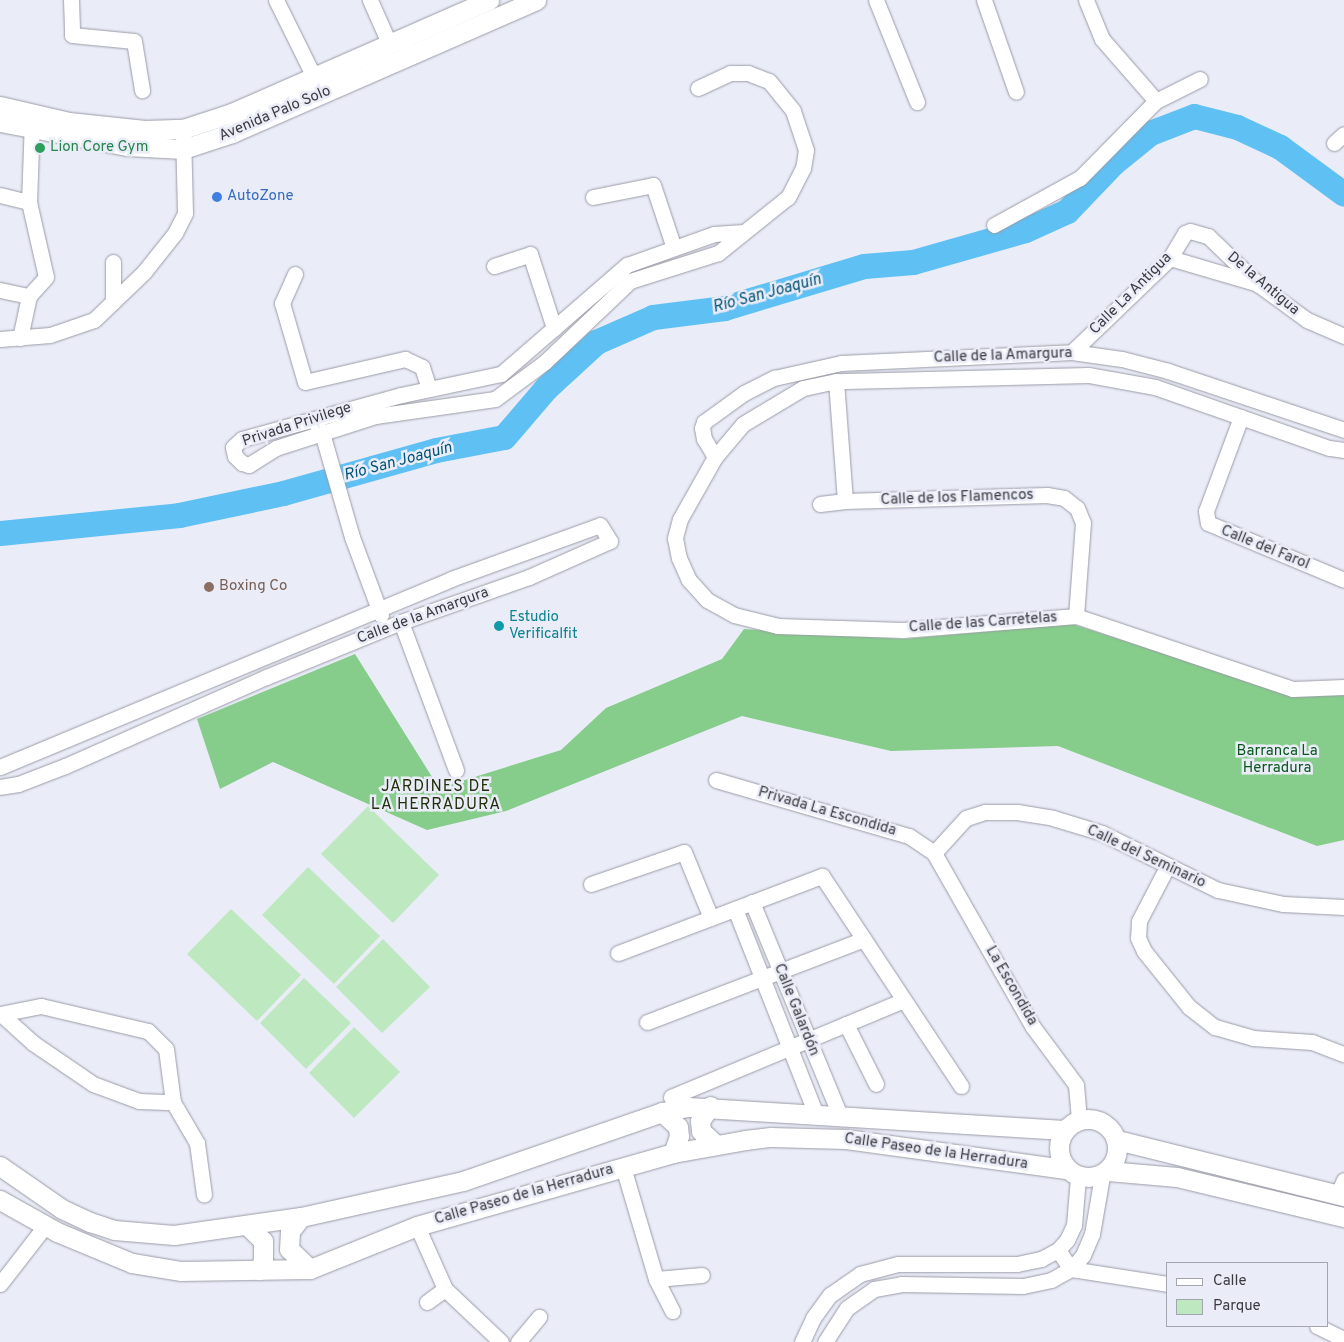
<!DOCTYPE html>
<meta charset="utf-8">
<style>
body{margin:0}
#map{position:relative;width:1344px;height:1342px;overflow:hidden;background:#eaecf8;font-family:Overpass,sans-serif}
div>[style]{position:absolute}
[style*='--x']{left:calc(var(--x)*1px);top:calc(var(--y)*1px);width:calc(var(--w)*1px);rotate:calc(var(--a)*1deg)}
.green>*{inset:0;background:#bee9c0}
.forest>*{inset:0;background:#86cd8b}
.river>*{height:25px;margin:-12.5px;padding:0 12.5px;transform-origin:12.5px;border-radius:12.5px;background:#5fc0f3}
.roads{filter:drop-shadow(0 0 1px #9a9ba6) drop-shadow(0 0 1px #9a9ba6)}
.minor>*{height:15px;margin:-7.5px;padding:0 7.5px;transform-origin:7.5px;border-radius:7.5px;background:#fff}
.major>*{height:19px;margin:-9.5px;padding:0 9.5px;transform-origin:9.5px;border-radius:9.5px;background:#fff}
.major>.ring{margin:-9.5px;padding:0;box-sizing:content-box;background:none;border:19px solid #fff;border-radius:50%}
.dots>*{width:14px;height:14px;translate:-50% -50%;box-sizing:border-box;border:2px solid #eaecf8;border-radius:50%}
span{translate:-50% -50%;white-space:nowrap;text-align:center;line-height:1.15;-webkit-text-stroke:5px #eaecf8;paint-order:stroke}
.street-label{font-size:15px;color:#3b3b40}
.leisure-label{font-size:15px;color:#27864d}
.left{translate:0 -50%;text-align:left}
.shop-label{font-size:15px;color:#366cbe}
.education-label{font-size:15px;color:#785e54}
.culture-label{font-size:15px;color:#0d838f}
.park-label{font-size:15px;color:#07571a}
.water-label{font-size:16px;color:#005374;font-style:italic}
.neighbourhood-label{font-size:16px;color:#22300b;letter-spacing:1px}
.legend{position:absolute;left:1166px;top:1262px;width:162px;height:65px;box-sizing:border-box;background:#eaecf8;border:1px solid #a4a5ae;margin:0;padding:6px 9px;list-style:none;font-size:15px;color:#3b3b40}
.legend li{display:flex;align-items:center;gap:10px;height:25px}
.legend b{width:25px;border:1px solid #a4a5ae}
</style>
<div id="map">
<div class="green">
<i style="clip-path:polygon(368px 806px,439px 875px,393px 923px,321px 854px)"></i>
<i style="clip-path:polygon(308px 867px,380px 936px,334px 984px,262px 915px)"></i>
<i style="clip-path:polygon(231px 909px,301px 975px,257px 1021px,187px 954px)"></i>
<i style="clip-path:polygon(383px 939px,430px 987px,382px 1033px,336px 987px)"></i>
<i style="clip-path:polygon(304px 978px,351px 1023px,306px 1069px,260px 1023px)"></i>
<i style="clip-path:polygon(354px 1027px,400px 1072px,354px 1118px,309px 1073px)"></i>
</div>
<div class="forest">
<i style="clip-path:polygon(1072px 624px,1295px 696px,1344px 689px,1344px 840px,1317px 846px,1058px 746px,891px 751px,742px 716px,506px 811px,427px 830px,273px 762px,220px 789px,197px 719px,355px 654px,439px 788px,561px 750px,606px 708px,722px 659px,744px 629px,904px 639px)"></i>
</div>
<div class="river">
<i style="--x:0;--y:533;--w:180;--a:-5.7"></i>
<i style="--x:179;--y:515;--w:106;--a:-11.9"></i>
<i style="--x:283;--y:493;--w:159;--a:-15.7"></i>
<i style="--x:436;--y:450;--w:69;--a:-10.8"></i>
<i style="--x:504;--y:437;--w:65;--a:-49.4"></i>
<i style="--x:546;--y:388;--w:68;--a:-42.6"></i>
<i style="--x:596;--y:342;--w:62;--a:-23.7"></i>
<i style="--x:653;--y:317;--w:72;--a:-7.2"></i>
<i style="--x:724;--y:308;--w:146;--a:-16.7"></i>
<i style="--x:864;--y:266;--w:49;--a:-4.7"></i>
<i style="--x:913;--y:262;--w:116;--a:-15.9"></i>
<i style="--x:1025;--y:230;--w:46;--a:-24.3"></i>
<i style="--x:1067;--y:211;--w:66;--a:-46.2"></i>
<i style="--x:1113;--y:163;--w:48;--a:-39"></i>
<i style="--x:1150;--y:133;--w:47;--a:-21.1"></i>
<i style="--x:1194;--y:116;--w:44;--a:14.3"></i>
<i style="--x:1237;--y:127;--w:47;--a:24.9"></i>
<i style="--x:1280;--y:147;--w:79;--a:36.3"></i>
</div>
<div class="roads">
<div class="minor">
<i style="--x:71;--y:0;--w:35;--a:88"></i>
<i style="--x:72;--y:35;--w:62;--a:5.5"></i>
<i style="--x:134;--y:41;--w:50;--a:80.7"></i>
<i style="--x:276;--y:0;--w:86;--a:63.7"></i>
<i style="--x:370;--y:0;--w:47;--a:66.2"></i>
<i style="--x:876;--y:0;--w:110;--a:68.1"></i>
<i style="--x:984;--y:0;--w:97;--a:70.8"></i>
<i style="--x:1086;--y:0;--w:42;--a:67.7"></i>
<i style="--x:1102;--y:39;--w:82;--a:48.9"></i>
<i style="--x:698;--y:88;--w:35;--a:-25"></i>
<i style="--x:730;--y:73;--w:18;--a:0"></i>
<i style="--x:748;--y:73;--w:22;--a:21"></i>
<i style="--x:769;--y:81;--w:38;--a:51"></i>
<i style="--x:793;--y:111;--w:41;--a:71.6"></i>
<i style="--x:806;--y:150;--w:18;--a:99"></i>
<i style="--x:803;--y:168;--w:33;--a:117"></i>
<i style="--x:788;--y:197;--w:90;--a:141.3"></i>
<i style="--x:718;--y:253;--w:92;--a:162.3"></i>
<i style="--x:630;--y:281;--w:117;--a:136.4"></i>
<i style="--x:545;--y:362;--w:62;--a:143.5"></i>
<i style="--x:495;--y:399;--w:121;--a:171.9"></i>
<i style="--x:375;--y:416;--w:104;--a:162.1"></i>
<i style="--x:276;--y:448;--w:32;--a:148"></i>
<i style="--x:249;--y:465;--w:7;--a:-164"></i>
<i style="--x:242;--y:463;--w:10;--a:-135"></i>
<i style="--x:235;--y:456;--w:9;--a:-103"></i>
<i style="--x:233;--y:447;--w:12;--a:-42"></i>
<i style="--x:242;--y:439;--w:165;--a:-15.5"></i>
<i style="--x:401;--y:395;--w:102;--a:-11.9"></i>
<i style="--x:501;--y:374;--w:167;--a:-40.9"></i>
<i style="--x:627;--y:265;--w:92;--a:-19.6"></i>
<i style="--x:714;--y:234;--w:29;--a:-4"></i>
<i style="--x:1334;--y:143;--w:13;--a:-42"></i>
<i style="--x:0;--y:195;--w:30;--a:14"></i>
<i style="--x:593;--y:197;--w:61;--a:-11.3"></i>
<i style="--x:653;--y:185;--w:66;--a:71.6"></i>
<i style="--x:994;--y:225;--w:98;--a:-28.7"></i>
<i style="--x:1080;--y:178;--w:108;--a:-45.4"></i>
<i style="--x:1156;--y:101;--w:49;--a:-26.6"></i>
<i style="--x:1170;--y:258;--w:89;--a:16.4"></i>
<i style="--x:113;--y:262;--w:40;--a:90"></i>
<i style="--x:494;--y:266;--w:38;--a:-18"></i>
<i style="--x:530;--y:254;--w:78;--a:72"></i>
<i style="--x:295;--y:274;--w:32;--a:114"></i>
<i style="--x:282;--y:303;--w:82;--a:73.8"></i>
<i style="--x:305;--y:382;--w:103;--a:-13"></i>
<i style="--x:405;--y:359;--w:19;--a:25"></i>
<i style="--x:422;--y:367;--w:23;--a:72"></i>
<i style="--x:0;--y:290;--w:30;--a:12"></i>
<i style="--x:20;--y:338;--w:43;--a:-77.9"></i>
<i style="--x:29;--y:296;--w:25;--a:-48"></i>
<i style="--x:46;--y:277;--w:77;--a:-102.8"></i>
<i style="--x:29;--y:202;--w:83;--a:-87.9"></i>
<i style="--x:0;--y:339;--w:50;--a:-4.6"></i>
<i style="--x:50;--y:335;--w:46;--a:-18.8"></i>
<i style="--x:94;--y:320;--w:69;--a:-43.8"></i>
<i style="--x:144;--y:272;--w:50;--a:-51.5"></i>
<i style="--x:175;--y:233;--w:22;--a:-63"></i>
<i style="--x:185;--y:213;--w:84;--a:-91.4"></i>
<i style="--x:1072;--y:352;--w:136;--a:-43.8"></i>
<i style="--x:1170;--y:258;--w:29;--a:-59"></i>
<i style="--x:1185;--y:233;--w:5;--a:-22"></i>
<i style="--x:1190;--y:231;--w:19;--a:16"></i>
<i style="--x:1208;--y:236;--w:71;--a:43.9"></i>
<i style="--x:1259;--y:285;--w:59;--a:36.1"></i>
<i style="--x:1307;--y:320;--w:40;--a:23.4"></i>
<i style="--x:836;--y:381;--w:120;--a:85.7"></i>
<i style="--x:845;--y:501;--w:202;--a:-1.7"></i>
<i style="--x:1047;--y:495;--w:17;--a:10"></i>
<i style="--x:1064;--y:498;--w:16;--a:38"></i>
<i style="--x:1077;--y:508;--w:16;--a:68"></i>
<i style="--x:1083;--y:523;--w:93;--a:94.3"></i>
<i style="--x:1241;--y:417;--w:100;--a:110.4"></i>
<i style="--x:1206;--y:511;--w:12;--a:81"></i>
<i style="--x:1208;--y:523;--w:147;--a:22.7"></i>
<i style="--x:317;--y:425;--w:9;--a:58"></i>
<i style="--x:322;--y:433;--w:108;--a:73.9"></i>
<i style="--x:352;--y:537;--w:83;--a:69.6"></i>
<i style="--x:1344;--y:450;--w:15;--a:-172"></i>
<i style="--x:1329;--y:448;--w:184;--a:-160.7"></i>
<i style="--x:1155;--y:387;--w:68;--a:-169.8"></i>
<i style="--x:1088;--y:375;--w:252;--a:178.6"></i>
<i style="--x:836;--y:381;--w:34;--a:168"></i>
<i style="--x:803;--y:388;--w:70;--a:149"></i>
<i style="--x:743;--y:424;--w:43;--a:130.3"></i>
<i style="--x:715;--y:457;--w:71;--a:119.4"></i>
<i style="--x:680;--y:519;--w:20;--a:105"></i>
<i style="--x:675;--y:538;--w:20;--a:79"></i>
<i style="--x:679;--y:558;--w:24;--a:66"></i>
<i style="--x:689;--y:580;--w:27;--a:48"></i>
<i style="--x:707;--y:600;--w:31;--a:29"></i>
<i style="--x:734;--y:615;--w:45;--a:14"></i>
<i style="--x:778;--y:626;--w:125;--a:1.8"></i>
<i style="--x:903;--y:630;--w:174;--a:-4.6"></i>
<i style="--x:1076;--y:616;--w:229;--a:18.6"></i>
<i style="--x:1293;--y:689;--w:51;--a:-2.2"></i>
<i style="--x:715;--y:457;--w:21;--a:-121"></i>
<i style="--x:704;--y:439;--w:11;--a:-100"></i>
<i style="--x:702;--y:428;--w:6;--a:-72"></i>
<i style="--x:704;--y:422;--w:49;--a:-35.9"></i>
<i style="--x:744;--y:393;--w:34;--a:-27"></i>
<i style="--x:774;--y:378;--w:69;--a:-12.6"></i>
<i style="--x:841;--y:363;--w:231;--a:-2.7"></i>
<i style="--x:1072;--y:352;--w:50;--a:8"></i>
<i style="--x:1122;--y:359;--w:48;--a:14.6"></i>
<i style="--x:1168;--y:371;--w:186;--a:18.5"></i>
<i style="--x:820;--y:504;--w:25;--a:-7"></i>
<i style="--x:401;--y:622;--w:158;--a:69.6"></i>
<i style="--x:0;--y:767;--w:489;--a:-22.6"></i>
<i style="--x:451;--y:579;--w:158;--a:-19.9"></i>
<i style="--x:600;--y:525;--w:19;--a:58"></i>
<i style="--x:610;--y:541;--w:89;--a:156"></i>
<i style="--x:529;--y:577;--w:136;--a:160.6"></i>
<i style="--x:401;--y:622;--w:146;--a:157.8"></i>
<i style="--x:266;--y:677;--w:220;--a:156.1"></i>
<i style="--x:65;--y:766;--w:50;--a:159"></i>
<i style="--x:18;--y:784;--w:18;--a:171"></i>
<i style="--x:716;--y:780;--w:201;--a:16.2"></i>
<i style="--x:909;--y:836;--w:30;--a:34"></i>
<i style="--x:934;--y:853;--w:200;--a:60.4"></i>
<i style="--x:1033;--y:1027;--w:72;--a:53.4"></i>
<i style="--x:1076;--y:1085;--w:35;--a:85"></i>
<i style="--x:934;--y:853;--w:47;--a:-47.6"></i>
<i style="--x:966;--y:818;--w:20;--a:-18"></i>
<i style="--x:985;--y:812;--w:32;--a:0"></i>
<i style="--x:1017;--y:812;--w:36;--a:9"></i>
<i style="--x:1053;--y:818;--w:51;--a:17"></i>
<i style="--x:1102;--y:833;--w:129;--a:26.2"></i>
<i style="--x:1218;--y:890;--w:66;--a:12.2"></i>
<i style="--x:1283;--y:904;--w:61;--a:2.8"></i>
<i style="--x:1167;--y:867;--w:61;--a:117.4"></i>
<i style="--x:1139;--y:921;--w:17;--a:93"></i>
<i style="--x:1138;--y:938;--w:14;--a:65"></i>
<i style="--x:1144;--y:951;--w:72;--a:51.2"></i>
<i style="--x:1189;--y:1007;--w:33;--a:38"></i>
<i style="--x:1215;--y:1027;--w:40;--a:16"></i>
<i style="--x:1253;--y:1038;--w:59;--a:3.9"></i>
<i style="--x:1312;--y:1042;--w:34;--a:21"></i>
<i style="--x:591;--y:884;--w:98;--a:-19"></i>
<i style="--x:684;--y:852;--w:71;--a:67.8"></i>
<i style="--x:752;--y:902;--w:234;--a:67.6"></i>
<i style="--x:735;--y:909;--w:221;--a:68.5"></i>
<i style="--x:618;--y:953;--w:218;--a:-20.7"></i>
<i style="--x:822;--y:876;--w:252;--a:56.5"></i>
<i style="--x:0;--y:1014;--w:42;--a:-11"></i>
<i style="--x:41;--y:1006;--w:110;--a:13.2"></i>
<i style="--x:148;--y:1031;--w:25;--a:45"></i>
<i style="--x:166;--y:1049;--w:53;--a:82.5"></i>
<i style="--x:173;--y:1102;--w:48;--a:59.7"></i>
<i style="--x:197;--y:1143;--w:52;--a:82.3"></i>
<i style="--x:2;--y:1015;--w:42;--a:42.1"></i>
<i style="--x:33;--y:1043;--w:73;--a:34.3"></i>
<i style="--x:93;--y:1084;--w:49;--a:20.3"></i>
<i style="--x:139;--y:1101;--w:34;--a:2"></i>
<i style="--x:647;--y:1022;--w:232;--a:-20.9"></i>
<i style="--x:846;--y:1024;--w:67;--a:63.4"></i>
<i style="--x:671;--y:1097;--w:252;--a:-22.6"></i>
<i style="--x:623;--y:1167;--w:117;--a:73.6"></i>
<i style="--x:656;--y:1279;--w:36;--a:63"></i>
<i style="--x:1338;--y:1194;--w:15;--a:-67"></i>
<i style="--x:417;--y:1226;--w:69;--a:66"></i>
<i style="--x:445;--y:1289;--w:77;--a:43.4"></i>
<i style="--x:1058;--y:1250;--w:23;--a:56"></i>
<i style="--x:1071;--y:1269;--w:98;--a:8.8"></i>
<i style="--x:656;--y:1279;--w:46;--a:-5"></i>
<i style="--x:0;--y:1284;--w:73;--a:-52.2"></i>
<i style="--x:427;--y:1302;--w:22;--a:-36"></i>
<i style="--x:1317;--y:1326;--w:30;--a:26"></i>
<i style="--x:518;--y:1342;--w:33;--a:-50"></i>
<i style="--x:802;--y:1342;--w:26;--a:-65"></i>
<i style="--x:813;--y:1318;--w:29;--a:-54"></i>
<i style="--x:830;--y:1295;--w:37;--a:-35"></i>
<i style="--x:860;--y:1274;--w:39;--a:-15"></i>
<i style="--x:898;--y:1264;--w:119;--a:0"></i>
<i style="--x:1017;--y:1264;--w:25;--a:-12"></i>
<i style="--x:1041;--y:1259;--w:19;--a:-28"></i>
<i style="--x:1058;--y:1250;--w:13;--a:-48"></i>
<i style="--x:1067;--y:1240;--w:17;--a:-65"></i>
<i style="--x:1074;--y:1225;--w:48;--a:-85.2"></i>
<i style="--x:825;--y:1342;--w:40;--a:-57.1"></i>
<i style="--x:847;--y:1308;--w:33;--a:-35"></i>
<i style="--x:874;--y:1289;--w:27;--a:-10"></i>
<i style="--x:901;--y:1284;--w:122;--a:0.9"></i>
<i style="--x:1023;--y:1286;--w:29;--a:-12"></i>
<i style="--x:1051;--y:1280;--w:23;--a:-29"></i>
<i style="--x:1071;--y:1269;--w:18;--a:-49"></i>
<i style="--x:1083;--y:1255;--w:23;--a:-67"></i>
<i style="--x:1092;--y:1234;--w:59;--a:-80.2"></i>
</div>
<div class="major">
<i style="--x:0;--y:106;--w:71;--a:13.1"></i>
<i style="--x:69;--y:122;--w:76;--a:6"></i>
<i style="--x:145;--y:130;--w:38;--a:-2"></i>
<i style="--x:183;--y:129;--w:52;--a:-18.1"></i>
<i style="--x:232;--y:113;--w:281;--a:-23.7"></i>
<i style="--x:0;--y:122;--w:129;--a:10.7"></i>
<i style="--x:127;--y:146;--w:56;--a:3.1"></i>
<i style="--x:183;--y:149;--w:52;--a:-18.1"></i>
<i style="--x:232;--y:133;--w:332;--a:-23.6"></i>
<i style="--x:710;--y:1106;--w:18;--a:124"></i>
<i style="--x:700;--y:1121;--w:10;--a:84"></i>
<i style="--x:701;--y:1131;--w:19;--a:43"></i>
<i style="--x:662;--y:1112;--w:22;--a:43"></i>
<i style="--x:678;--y:1127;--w:9;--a:84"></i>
<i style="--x:679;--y:1136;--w:18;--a:109"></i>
<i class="ring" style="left:1059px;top:1119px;width:39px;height:39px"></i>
<i style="--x:1117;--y:1140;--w:234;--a:13.9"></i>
<i style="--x:0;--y:1166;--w:75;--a:34.7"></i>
<i style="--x:62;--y:1209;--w:31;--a:25"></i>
<i style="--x:90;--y:1222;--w:25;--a:18"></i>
<i style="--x:114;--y:1230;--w:60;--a:4.8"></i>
<i style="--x:174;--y:1235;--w:128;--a:-8.1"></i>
<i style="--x:301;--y:1217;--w:166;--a:-12.5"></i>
<i style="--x:463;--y:1181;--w:211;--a:-19.1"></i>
<i style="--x:662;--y:1112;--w:26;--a:-11"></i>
<i style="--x:688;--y:1107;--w:377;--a:3.5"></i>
<i style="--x:1108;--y:1171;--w:69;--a:5"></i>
<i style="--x:1177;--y:1177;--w:172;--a:13.5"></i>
<i style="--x:0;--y:1200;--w:65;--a:29.3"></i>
<i style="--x:57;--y:1232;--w:81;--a:22.5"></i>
<i style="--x:132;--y:1263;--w:50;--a:9.3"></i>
<i style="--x:181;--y:1271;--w:129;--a:-0.9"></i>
<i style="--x:310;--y:1269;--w:115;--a:-21.9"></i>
<i style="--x:417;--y:1226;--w:266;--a:-15.9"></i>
<i style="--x:673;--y:1153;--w:73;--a:-10.2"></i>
<i style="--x:745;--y:1140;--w:26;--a:-7"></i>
<i style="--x:771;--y:1137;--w:75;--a:1.5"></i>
<i style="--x:846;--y:1139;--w:222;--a:7.8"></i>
<i style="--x:301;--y:1217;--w:18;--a:128"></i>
<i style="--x:290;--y:1231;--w:18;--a:93"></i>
<i style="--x:289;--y:1249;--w:29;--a:44"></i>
<i style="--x:249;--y:1227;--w:20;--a:45"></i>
<i style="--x:263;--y:1241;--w:19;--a:90"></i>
<i style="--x:263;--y:1260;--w:11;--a:112"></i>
</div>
</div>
<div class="dots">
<i style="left:40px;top:148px;background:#2e9e5b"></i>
<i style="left:217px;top:197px;background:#3f7fe0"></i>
<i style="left:209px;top:587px;background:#8d6e63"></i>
<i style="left:499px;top:626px;background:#0f9aa8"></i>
</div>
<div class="street-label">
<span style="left:275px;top:114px;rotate:-23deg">Avenida Palo Solo</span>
<span style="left:1263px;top:284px;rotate:40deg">De la Antigua</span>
<span style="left:1131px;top:294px;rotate:-45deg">Calle La Antigua</span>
<span style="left:1003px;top:356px;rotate:-2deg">Calle de la Amargura</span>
<span style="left:297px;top:425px;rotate:-18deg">Privada Privilege</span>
<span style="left:957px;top:498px;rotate:-2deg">Calle de los Flamencos</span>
<span style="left:1265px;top:548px;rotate:22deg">Calle del Farol</span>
<span style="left:423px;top:616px;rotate:-20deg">Calle de la Amargura</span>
<span style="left:983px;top:623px;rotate:-4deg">Calle de las Carretelas</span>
<span style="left:827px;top:812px;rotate:16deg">Privada La Escondida</span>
<span style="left:1146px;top:857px;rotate:25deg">Calle del Seminario</span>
<span style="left:1011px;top:986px;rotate:60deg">La Escondida</span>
<span style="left:796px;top:1010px;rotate:68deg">Calle Galardón</span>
<span style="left:936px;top:1152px;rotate:8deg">Calle Paseo de la Herradura</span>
<span style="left:524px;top:1195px;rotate:-16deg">Calle Paseo de la Herradura</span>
</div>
<div class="leisure-label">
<span class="left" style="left:50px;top:148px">Lion Core Gym</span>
</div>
<div class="shop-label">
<span class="left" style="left:227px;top:197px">AutoZone</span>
</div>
<div class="education-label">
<span class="left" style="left:219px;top:587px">Boxing Co</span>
</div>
<div class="culture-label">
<span class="left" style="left:509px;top:626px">Estudio<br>Verificalfit</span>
</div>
<div class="park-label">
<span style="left:1277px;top:760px">Barranca La<br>Herradura</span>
</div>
<div class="water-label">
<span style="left:767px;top:294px;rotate:-15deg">Río San Joaquín</span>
<span style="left:398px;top:462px;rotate:-15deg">Río San Joaquín</span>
</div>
<div class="neighbourhood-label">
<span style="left:436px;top:796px">JARDINES DE<br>LA HERRADURA</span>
</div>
<ul class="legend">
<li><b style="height:6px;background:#fff"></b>Calle</li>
<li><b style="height:14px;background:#bee9c0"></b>Parque</li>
</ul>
</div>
